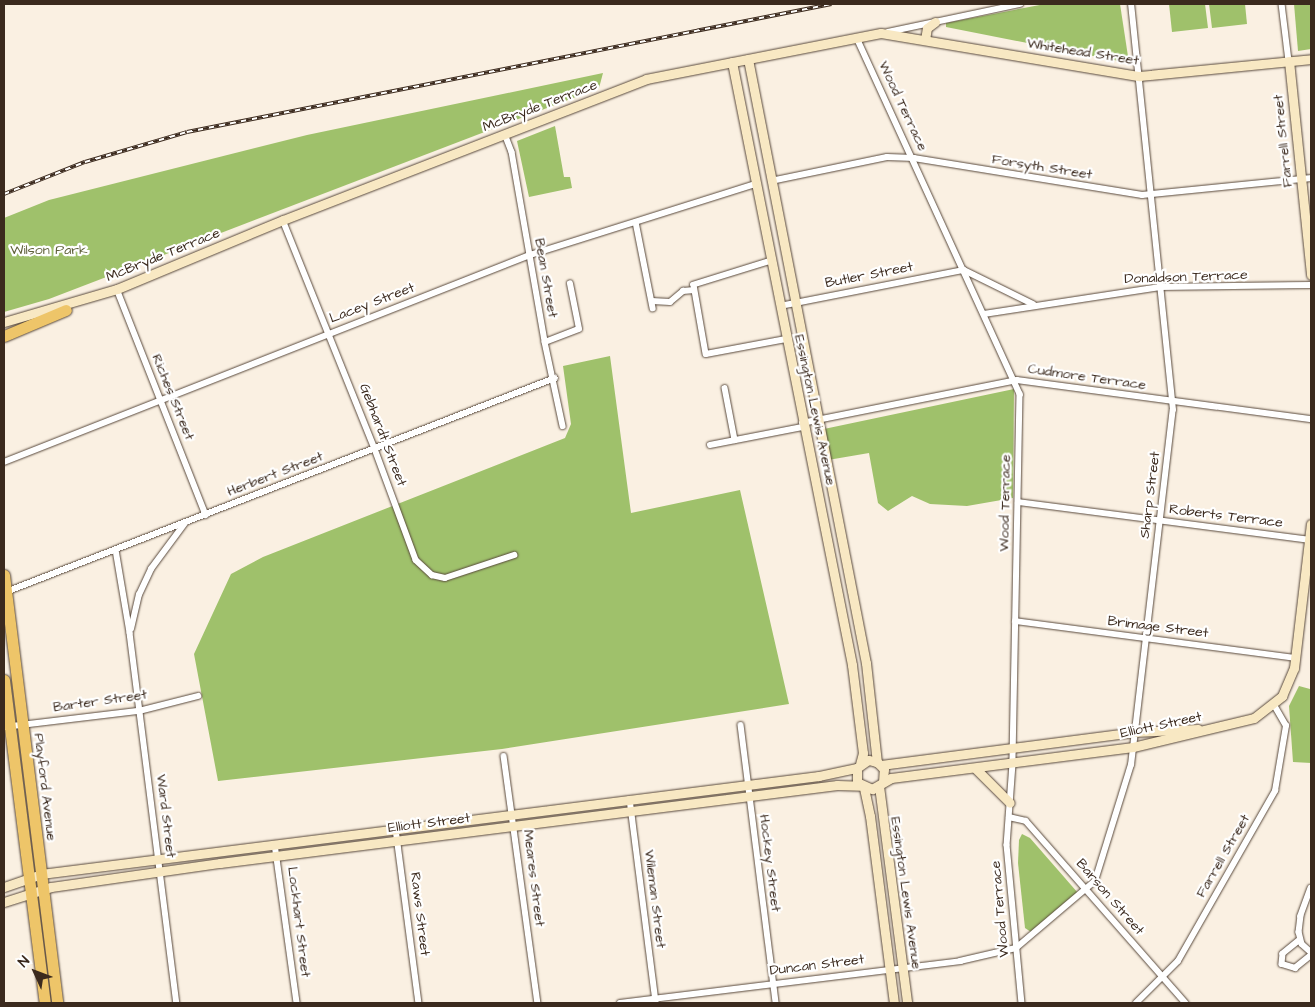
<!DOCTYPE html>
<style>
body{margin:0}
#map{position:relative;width:1315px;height:1007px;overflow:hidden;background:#faf0e2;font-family:"Architects Daughter",sans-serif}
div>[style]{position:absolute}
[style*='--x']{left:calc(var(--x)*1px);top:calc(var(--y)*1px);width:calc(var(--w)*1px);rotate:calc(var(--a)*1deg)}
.green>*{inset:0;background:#9fc16b}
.roads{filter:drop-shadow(0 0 1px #58483b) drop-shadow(0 0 1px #58483b)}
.street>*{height:5.5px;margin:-2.75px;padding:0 2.75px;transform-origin:2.75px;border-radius:2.75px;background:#fff}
.secondary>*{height:9px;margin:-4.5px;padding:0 4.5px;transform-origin:4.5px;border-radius:4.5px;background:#f8e8c3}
.highway>*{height:11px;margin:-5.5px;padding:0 5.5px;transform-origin:5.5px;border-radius:5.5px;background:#eec569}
.rail>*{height:4px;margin-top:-2px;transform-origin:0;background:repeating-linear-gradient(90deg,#fff 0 5.5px,#3b2a1e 0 11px);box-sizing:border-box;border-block:1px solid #3b2a1e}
span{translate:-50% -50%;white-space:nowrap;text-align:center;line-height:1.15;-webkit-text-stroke:4.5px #fff;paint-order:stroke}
.street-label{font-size:14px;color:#3b2a1e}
.park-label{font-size:14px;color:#5e5f39}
.frame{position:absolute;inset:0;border:5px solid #3b2a1e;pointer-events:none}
.north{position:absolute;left:10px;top:947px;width:50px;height:50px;-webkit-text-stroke:4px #fff;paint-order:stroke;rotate:313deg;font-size:14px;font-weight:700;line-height:20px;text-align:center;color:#3b2a1e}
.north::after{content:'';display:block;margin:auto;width:18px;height:22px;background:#3b2a1e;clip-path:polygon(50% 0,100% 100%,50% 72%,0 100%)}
</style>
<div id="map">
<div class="green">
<i style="clip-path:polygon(1045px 4px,1120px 4px,1129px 63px,946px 27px,946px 23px)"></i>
<i style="clip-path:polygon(1169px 4px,1205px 4px,1208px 28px,1172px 32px)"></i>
<i style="clip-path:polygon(1209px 4px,1245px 4px,1247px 24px,1212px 28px)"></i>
<i style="clip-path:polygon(1294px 4px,1311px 4px,1311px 49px,1298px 51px)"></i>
<i style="clip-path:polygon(603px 73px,599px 88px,49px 299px,4px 312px,4px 218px,49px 200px,307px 135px)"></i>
<i style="clip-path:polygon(555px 126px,564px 177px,570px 177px,572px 188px,529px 197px,517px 141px)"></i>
<i style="clip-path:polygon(610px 356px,631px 513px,740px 490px,789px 704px,502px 749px,218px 781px,194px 654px,231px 574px,263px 557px,565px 438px,571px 424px,563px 366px)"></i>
<i style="clip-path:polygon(1014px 389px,1013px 498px,967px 506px,930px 504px,912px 496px,888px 511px,878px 503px,869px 453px,828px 460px,824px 429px)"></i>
<i style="clip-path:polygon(1311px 682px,1311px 763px,1293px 762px,1289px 706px,1299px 686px,1310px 689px)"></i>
<i style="clip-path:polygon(1022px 834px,1030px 838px,1078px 893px,1031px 932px,1025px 928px,1018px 863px,1019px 840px)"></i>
</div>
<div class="roads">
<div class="street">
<i style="--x:1282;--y:4;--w:57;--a:83"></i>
<i style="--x:888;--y:32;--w:135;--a:-12"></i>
<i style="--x:857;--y:38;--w:392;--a:65.4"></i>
<i style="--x:1020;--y:394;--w:370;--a:91.1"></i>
<i style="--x:1013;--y:764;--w:81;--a:94.2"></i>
<i style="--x:1007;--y:845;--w:159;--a:84.6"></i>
<i style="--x:505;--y:134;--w:19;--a:69"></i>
<i style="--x:512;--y:152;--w:193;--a:80.1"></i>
<i style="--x:545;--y:342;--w:86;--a:77.9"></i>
<i style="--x:771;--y:181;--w:118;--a:-11.7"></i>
<i style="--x:887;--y:157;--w:27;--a:2"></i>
<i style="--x:914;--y:158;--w:231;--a:9.2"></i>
<i style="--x:1142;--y:195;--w:170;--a:-5.7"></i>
<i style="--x:283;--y:220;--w:247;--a:68.1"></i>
<i style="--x:375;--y:449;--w:118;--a:69.7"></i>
<i style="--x:416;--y:560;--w:22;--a:43"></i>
<i style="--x:432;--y:575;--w:13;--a:13"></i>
<i style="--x:445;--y:578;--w:73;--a:-18.4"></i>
<i style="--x:636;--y:222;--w:88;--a:78.8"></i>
<i style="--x:771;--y:261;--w:81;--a:162.7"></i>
<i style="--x:694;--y:285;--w:70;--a:80.1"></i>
<i style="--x:706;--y:354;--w:81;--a:-10.6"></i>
<i style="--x:117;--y:289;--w:243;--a:68.5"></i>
<i style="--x:652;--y:301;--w:18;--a:3"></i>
<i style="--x:670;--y:302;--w:17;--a:-40"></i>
<i style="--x:683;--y:291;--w:11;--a:-5"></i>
<i style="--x:780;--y:306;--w:187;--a:-11.1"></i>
<i style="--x:964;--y:270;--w:77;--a:26.2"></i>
<i style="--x:984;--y:314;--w:178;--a:-8.7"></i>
<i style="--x:1160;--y:287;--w:151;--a:-0.8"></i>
<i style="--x:545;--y:342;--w:36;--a:-21"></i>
<i style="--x:579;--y:329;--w:46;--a:-101.3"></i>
<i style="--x:725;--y:388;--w:53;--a:79.1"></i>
<i style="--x:802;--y:423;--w:219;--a:-11.3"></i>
<i style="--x:1017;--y:380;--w:297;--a:7.6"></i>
<i style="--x:710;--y:445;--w:95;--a:-11"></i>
<i style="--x:4;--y:462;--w:565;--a:-21.48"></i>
<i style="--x:530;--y:255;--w:236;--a:-17.5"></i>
<i style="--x:1018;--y:502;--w:294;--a:7.4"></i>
<i style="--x:116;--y:550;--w:84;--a:80.4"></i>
<i style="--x:130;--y:633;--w:373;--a:82.8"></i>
<i style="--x:6;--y:592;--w:589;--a:-21.3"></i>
<i style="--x:1015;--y:621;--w:283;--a:7.5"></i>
<i style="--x:131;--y:629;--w:35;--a:-77"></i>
<i style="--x:139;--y:595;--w:29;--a:-65"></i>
<i style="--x:151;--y:569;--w:57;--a:-53.5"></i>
<i style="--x:741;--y:725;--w:280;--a:82.8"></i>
<i style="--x:4;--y:727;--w:136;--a:-6.8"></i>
<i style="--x:139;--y:711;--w:61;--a:-14.3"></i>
<i style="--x:504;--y:756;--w:249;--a:82.2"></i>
<i style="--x:630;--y:799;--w:206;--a:82.7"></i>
<i style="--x:1009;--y:817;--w:17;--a:13"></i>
<i style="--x:1026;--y:821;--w:242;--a:48.7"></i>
<i style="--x:396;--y:829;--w:176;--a:82.5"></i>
<i style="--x:275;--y:844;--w:161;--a:82.1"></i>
<i style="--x:1311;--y:888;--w:30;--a:110"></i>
<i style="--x:1301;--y:916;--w:16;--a:97"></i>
<i style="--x:1299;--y:932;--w:12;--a:76"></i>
<i style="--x:1302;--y:944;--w:12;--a:42"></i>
<i style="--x:1300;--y:940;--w:22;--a:141"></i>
<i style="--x:1283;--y:954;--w:10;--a:96"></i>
<i style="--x:1282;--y:964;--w:14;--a:17"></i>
<i style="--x:1295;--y:968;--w:21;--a:-39"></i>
<i style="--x:620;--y:1003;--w:343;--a:-7"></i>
<i style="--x:960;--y:961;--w:57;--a:-13.1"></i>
<i style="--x:1016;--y:948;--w:104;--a:-40.3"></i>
<i style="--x:1095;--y:881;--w:121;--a:-72.8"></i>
<i style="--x:1131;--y:765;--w:357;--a:-83.3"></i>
<i style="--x:1173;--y:410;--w:408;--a:-95.9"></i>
<i style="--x:1136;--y:1003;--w:59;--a:-45"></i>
<i style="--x:1178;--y:961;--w:196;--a:-60.3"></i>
<i style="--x:1275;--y:791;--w:66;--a:-80.4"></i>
<i style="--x:1286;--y:726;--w:24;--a:-120"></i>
</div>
<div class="secondary">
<i style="--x:925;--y:40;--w:12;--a:-81"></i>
<i style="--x:927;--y:28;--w:10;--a:-37"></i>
<i style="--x:748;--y:59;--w:615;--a:78.95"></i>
<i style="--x:866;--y:663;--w:100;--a:83.7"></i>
<i style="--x:1289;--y:61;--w:215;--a:84.1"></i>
<i style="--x:732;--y:62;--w:615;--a:78.74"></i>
<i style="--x:852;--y:665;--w:89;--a:82.9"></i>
<i style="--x:863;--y:753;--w:11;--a:105"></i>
<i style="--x:4;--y:322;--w:118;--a:-16.3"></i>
<i style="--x:117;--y:289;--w:180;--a:-22.6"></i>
<i style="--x:283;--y:220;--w:389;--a:-21.2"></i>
<i style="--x:646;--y:79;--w:239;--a:-11.1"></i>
<i style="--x:881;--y:33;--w:262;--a:9.5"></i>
<i style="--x:1139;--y:76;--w:173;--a:-5.6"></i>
<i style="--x:881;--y:765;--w:255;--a:-7.4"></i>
<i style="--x:1134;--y:732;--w:64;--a:-2.7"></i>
<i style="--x:975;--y:768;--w:49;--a:45"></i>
<i style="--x:883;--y:782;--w:13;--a:-86"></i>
<i style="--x:884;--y:769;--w:10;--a:-135"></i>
<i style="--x:877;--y:762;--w:9;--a:-167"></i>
<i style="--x:868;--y:760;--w:14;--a:144"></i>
<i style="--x:857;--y:768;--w:14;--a:90"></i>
<i style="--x:857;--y:782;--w:17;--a:25"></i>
<i style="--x:872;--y:789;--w:22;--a:-30"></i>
<i style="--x:891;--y:778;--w:244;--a:-7.3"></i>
<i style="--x:1133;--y:747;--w:124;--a:-13.5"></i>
<i style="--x:1254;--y:718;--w:36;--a:-38"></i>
<i style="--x:1282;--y:696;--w:30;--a:-67"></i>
<i style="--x:1294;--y:668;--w:145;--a:-83.3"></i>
<i style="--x:879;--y:786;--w:219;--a:82.6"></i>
<i style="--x:864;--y:788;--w:29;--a:78"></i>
<i style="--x:870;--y:816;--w:189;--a:82.7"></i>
<i style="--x:4;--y:887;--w:39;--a:-19"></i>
<i style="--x:41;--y:874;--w:784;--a:-7.18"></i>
<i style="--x:819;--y:776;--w:39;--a:-12"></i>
<i style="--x:4;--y:902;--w:49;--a:-17.7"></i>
<i style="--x:51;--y:887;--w:171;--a:-8.1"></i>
<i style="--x:220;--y:863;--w:622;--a:-7.21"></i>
<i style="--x:837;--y:785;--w:24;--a:2"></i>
</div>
<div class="highway">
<i style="--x:4;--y:336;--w:67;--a:-22.8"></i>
<i style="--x:4;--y:575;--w:431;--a:82.9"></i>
<i style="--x:4;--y:680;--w:326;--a:82.8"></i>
</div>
</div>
<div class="rail">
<i style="--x:4;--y:194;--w:87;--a:-21.6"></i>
<i style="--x:85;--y:162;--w:106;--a:-16.4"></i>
<i style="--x:187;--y:132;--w:657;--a:-11.24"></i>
</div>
<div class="street-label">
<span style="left:1083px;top:52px;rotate:9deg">Whitehead Street</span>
<span style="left:540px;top:106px;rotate:-21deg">McBryde Terrace</span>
<span style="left:903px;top:106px;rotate:65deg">Wood Terrace</span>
<span style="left:1283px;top:141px;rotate:-96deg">Farrell Street</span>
<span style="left:1042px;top:167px;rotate:9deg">Forsyth Street</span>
<span style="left:163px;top:255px;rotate:-22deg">McBryde Terrace</span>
<span style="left:869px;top:275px;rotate:-11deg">Butler Street</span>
<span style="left:1186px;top:277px;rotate:-2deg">Donaldson Terrace</span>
<span style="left:546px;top:278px;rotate:80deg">Bean Street</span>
<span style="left:372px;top:303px;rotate:-21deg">Lacey Street</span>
<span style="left:1087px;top:377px;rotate:8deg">Cudmore Terrace</span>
<span style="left:173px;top:397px;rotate:68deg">Riches Street</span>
<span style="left:815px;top:410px;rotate:78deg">Essington Lewis Avenue</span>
<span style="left:383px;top:435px;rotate:69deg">Gebhardt Street</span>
<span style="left:275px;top:474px;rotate:-21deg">Herbert Street</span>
<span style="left:1150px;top:495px;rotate:-83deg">Sharp Street</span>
<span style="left:1005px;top:503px;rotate:-89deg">Wood Terrace</span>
<span style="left:1226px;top:516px;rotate:7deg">Roberts Terrace</span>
<span style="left:1158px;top:627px;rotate:7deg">Brimage Street</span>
<span style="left:100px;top:701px;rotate:-8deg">Barter Street</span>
<span style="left:1161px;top:725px;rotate:-12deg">Elliott Street</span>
<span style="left:45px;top:787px;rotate:83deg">Playford Avenue</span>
<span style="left:166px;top:816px;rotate:83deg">Ward Street</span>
<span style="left:429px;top:823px;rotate:-7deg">Elliott Street</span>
<span style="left:1223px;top:856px;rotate:-60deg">Farrell Street</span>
<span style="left:770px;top:863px;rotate:83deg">Hockey Street</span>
<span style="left:534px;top:878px;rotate:83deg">Meares Street</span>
<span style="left:906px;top:893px;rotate:82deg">Essington Lewis Avenue</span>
<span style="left:1110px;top:897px;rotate:49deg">Barson Street</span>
<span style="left:655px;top:899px;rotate:83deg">Wileman Street</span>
<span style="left:1000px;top:909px;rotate:-95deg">Wood Terrace</span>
<span style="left:420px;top:914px;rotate:83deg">Raws Street</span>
<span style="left:299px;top:922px;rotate:83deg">Lockhart Street</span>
<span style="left:817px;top:965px;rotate:-7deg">Duncan Street</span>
</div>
<div class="park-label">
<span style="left:49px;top:250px">Wilson Park</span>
</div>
<div class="frame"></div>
<div class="north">N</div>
</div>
